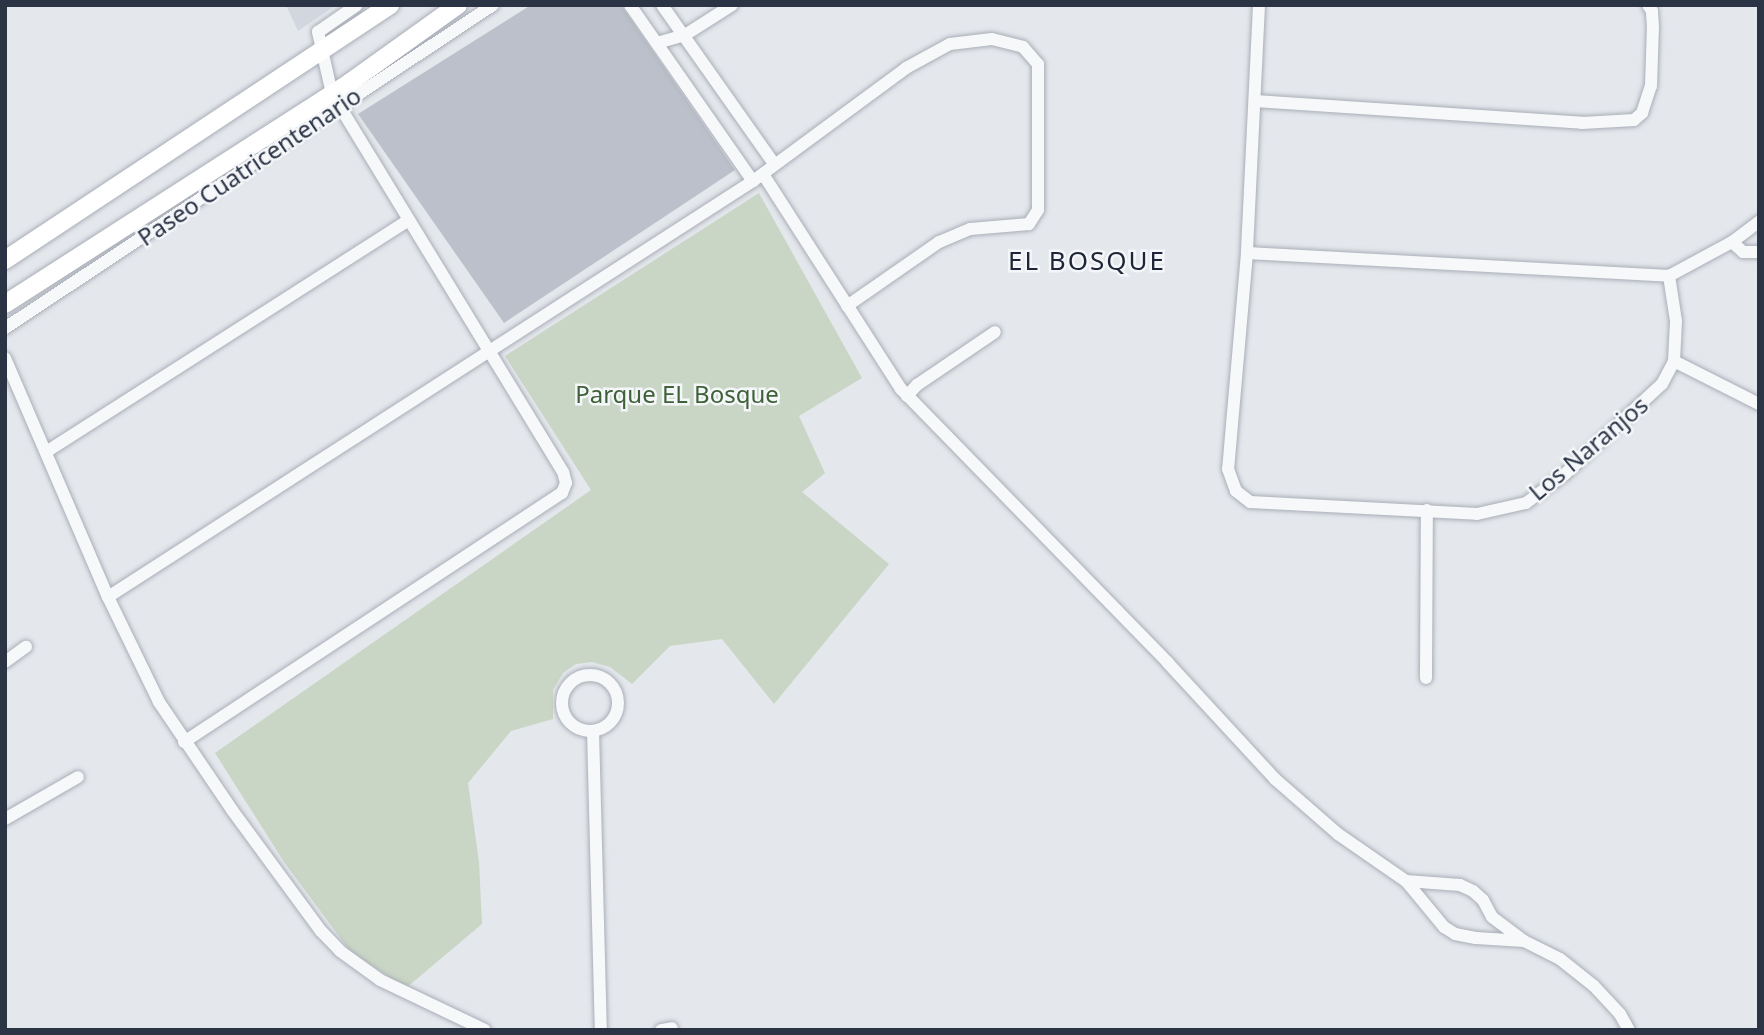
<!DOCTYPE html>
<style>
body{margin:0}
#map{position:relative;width:1764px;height:1035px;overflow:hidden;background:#e4e7ec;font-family:"Noto Sans",sans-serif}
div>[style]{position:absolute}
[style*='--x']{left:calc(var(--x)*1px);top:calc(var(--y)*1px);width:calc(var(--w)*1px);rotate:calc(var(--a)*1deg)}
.built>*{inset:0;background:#d2d6de}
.green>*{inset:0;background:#c9d6c5}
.building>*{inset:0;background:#bbc0ca}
.roads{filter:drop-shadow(0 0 2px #a9aeb7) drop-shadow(0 0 2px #a9aeb7)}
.street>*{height:12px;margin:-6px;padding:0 6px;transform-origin:6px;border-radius:6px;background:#f7f8fa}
.street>.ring{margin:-6px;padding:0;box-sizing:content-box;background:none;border:12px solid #f7f8fa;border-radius:50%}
.secondary>*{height:18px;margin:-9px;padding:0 9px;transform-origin:9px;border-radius:9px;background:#fff}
span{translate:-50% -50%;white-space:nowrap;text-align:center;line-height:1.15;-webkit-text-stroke:5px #f4f6f9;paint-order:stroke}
.street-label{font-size:24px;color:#2b3445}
.park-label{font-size:24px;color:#3f6138}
.neighbourhood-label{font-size:26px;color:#1d2536;letter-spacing:2px}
.frame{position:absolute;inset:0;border:7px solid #2b3445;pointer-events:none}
</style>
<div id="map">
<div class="built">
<i style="clip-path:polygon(286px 5px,336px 5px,298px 31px)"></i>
</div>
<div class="green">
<i style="clip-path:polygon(759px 193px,862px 378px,799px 416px,825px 473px,802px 492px,889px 564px,774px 704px,722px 639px,670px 646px,632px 684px,610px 667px,592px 662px,576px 664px,563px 673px,553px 690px,553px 719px,511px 731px,468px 783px,479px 862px,482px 924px,406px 988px,350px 951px,284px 862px,215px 753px,591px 490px,505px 356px)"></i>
</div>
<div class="building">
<i style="clip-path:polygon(531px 5px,621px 5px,735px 170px,504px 323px,358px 114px)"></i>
</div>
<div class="roads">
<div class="street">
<i style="--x:630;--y:5;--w:215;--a:55.1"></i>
<i style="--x:662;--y:5;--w:194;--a:54.8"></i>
<i style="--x:1259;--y:5;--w:248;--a:92.8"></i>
<i style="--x:1247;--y:253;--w:217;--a:95"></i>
<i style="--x:1228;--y:469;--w:23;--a:70"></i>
<i style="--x:1236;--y:491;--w:18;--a:38"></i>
<i style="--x:1250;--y:502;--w:227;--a:3"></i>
<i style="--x:1477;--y:514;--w:50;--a:-12.7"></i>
<i style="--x:1526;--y:503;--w:49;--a:-36.6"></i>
<i style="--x:1565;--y:474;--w:132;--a:-42.9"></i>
<i style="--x:1662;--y:384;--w:26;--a:-62"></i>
<i style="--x:1674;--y:361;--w:40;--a:-87.1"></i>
<i style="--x:1676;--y:321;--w:46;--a:-98.8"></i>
<i style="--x:657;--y:43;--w:29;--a:-16"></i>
<i style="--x:685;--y:35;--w:56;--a:-32.6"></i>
<i style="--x:1255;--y:101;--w:328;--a:3.8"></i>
<i style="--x:1582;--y:123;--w:52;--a:-3.3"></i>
<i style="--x:1634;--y:120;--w:11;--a:-41"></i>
<i style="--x:1642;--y:113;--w:28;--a:-72"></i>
<i style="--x:1651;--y:86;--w:59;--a:-88.1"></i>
<i style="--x:1653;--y:27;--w:16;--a:-94"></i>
<i style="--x:1652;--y:11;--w:7;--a:-124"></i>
<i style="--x:763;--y:174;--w:255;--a:57.3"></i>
<i style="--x:901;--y:389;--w:383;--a:45.7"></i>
<i style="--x:1168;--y:663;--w:158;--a:47.3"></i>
<i style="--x:1275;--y:779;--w:84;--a:41.1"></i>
<i style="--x:1338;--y:834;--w:83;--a:34.7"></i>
<i style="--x:1406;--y:881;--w:60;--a:50.4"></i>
<i style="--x:1444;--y:927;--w:13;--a:32"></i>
<i style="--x:1455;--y:934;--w:21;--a:11"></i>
<i style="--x:1476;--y:938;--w:48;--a:3.6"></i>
<i style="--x:1732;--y:242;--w:15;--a:42"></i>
<i style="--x:1743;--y:252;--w:16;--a:0"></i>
<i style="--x:1247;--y:253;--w:423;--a:3.1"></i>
<i style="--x:1669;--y:276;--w:72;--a:-28.4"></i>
<i style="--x:1732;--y:242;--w:34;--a:-37"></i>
<i style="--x:5;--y:328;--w:585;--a:-33.5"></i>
<i style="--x:5;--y:358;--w:260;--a:66.7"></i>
<i style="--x:108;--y:597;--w:117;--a:64.1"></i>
<i style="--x:159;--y:702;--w:130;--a:55.9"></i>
<i style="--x:232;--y:810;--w:150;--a:53.7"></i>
<i style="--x:321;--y:931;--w:28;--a:46"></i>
<i style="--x:340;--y:951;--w:49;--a:35.9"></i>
<i style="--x:380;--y:980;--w:116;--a:25.5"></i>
<i style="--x:1674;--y:361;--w:95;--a:26.8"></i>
<i style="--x:907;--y:396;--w:15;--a:-48"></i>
<i style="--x:917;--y:385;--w:94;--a:-34.2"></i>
<i style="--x:46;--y:452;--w:429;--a:-32.6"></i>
<i style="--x:108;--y:597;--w:768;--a:-32.82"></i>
<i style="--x:753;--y:181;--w:190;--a:-36.4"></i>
<i style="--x:906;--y:68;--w:50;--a:-28.6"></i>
<i style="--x:950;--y:44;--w:42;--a:-6.8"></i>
<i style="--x:992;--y:39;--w:32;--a:14"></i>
<i style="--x:1023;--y:47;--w:23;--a:49"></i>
<i style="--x:1038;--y:64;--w:146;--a:90"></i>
<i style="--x:1038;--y:210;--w:17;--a:123"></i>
<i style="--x:1029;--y:224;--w:59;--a:175.2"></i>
<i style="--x:970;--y:229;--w:34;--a:157"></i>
<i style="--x:939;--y:242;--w:112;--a:145.2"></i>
<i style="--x:5;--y:662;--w:26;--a:-36"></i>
<i class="ring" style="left:562px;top:675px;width:44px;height:44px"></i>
<i style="--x:1426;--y:678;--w:168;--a:-89.7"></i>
<i style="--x:593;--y:731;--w:299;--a:88.5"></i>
<i style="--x:184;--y:742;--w:453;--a:-33.4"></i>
<i style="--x:562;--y:493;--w:11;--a:-68"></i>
<i style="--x:566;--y:483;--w:11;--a:-105"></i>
<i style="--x:563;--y:472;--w:443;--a:-121.4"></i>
<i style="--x:332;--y:94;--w:64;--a:-102.7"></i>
<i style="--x:318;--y:32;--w:47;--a:-34.7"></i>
<i style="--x:5;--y:819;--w:84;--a:-29.9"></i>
<i style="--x:1406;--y:881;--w:54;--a:4.2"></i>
<i style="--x:1460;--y:885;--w:14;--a:25"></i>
<i style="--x:1473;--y:891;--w:13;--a:42"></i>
<i style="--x:1483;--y:900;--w:19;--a:62"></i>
<i style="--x:1492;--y:917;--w:40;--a:37"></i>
<i style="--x:1524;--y:941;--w:40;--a:26.6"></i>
<i style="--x:1560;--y:959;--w:43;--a:38.5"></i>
<i style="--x:1594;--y:986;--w:38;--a:47"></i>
<i style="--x:1620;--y:1014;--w:18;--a:61"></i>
<i style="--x:661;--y:1030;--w:11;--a:-10"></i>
</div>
<div class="secondary">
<i style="--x:5;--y:260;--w:462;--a:-33.5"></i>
<i style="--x:5;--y:304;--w:409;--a:-32.7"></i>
<i style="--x:349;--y:83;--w:134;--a:-35.6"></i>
</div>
</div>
<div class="street-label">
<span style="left:249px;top:166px;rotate:-34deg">Paseo Cuatricentenario</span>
<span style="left:1588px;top:448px;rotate:-40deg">Los Naranjos</span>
</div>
<div class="park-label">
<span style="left:677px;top:394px">Parque EL Bosque</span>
</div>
<div class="neighbourhood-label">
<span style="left:1087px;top:261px">EL BOSQUE</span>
</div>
<div class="frame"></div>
</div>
